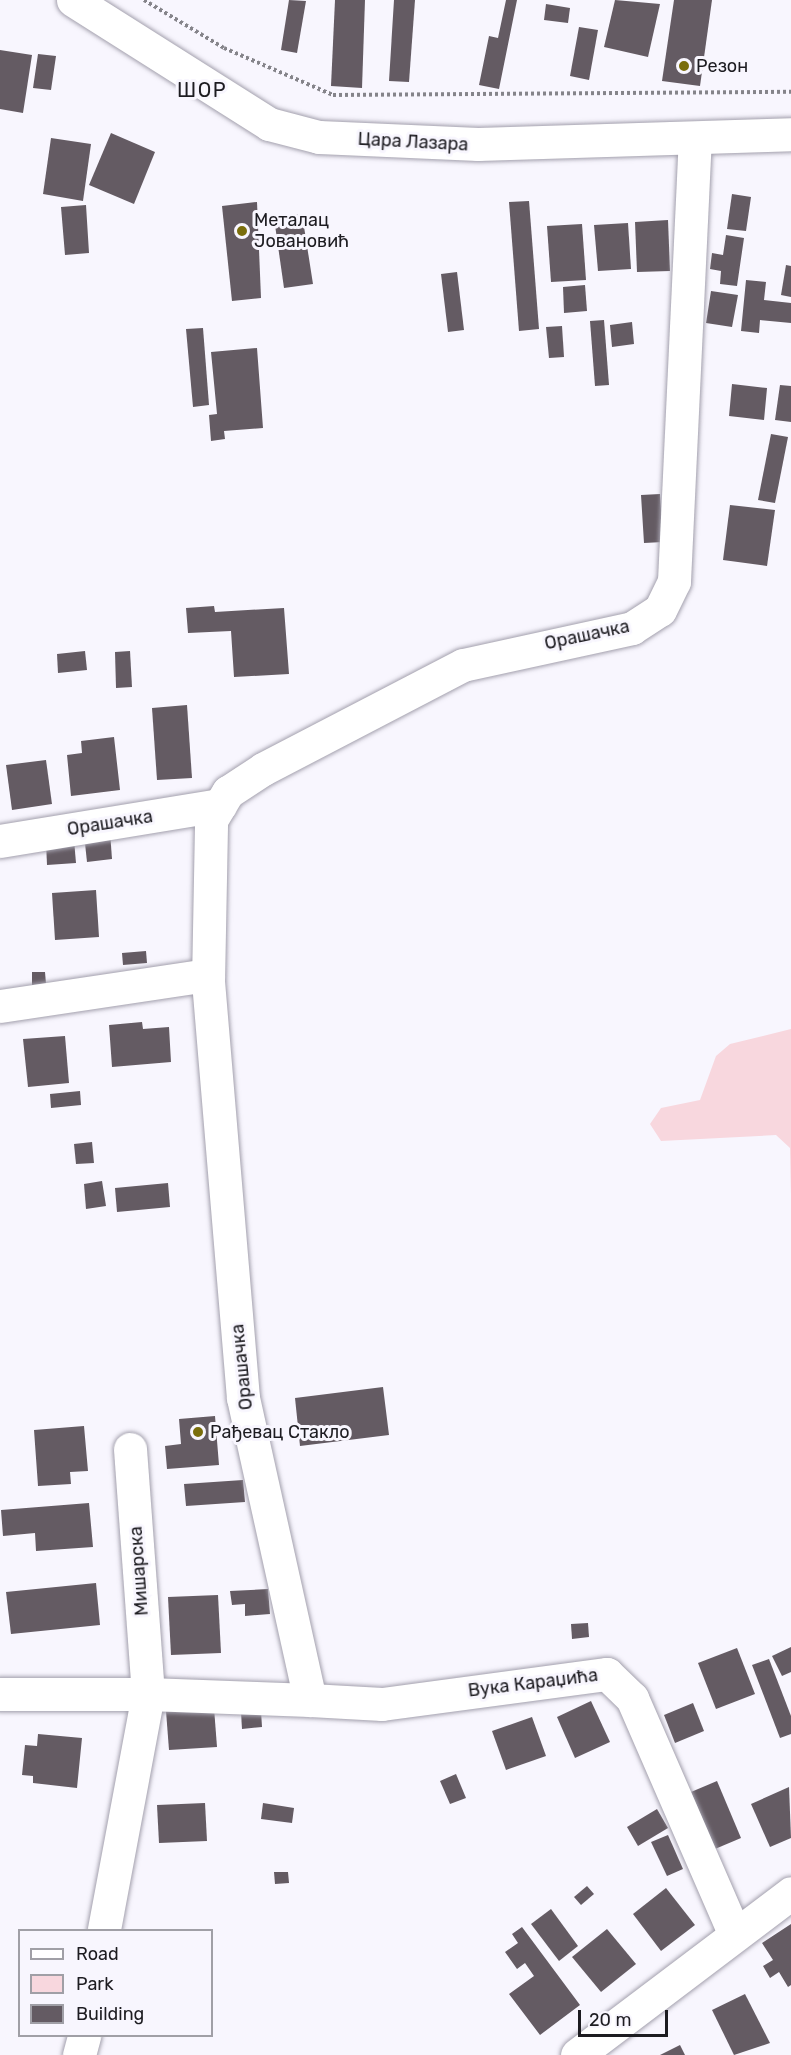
<!DOCTYPE html>
<meta charset="utf-8">
<style>
body{margin:0}
#map{position:relative;width:791px;height:2055px;overflow:hidden;background:#f8f6fe;font-family:Rubik,sans-serif}
div>[style]{position:absolute}
[style*='--x']{left:calc(var(--x)*1px);top:calc(var(--y)*1px);width:calc(var(--w)*1px);rotate:calc(var(--a)*1deg)}
.green>*{inset:0;background:#f8d7de}
.building>*{inset:0;background:#645b63}
.path>*{height:4px;margin-top:-2px;transform-origin:0;background:repeating-linear-gradient(90deg,#85848a 0 3px,transparent 0 6px)}
.roads{filter:drop-shadow(0 0 2px #a3a0ad) drop-shadow(0 0 2px #a3a0ad)}
.minor>*{height:33px;margin:-16.5px;padding:0 16.5px;transform-origin:16.5px;border-radius:16.5px;background:#fff}
.dots>*{width:16px;height:16px;translate:-50% -50%;box-sizing:border-box;border:3px solid #f8f6fe;border-radius:50%}
span{translate:-50% -50%;white-space:nowrap;text-align:center;line-height:1.15;-webkit-text-stroke:6px #f8f6fe;paint-order:stroke}
.poi-label{font-size:18px;color:#1d1c21}
.left{translate:0 -50%;text-align:left}
.street-label{font-size:18px;color:#1d1c21}
.neighbourhood-label{font-size:20px;color:#1d1c21;letter-spacing:1.5px}
.legend{position:absolute;left:18px;top:1929px;width:195px;height:108px;box-sizing:border-box;background:#f8f6fe;border:2px solid #a09fa6;margin:0;padding:8px 10px;list-style:none;font-size:18px;color:#1d1c21}
.legend li{display:flex;align-items:center;gap:12px;height:30px}
.legend b{width:30px;border:2px solid #a09fa6}
.scale{position:absolute;left:578px;top:2010px;width:90px;height:27px;box-sizing:border-box;border:3px solid #1d1c21;border-top:0;padding-left:8px;font-size:18px;line-height:21px;white-space:nowrap;color:#1d1c21;-webkit-text-stroke:4px #f8f6fe;paint-order:stroke}
</style>
<div id="map">
<div class="green">
<i style="clip-path:polygon(791px 1029px,791px 1195px,790px 1148px,776px 1135px,661px 1141px,650px 1124px,661px 1108px,700px 1100px,716px 1056px,730px 1044px)"></i>
</div>
<div class="building">
<i style="clip-path:polygon(289px 0,306px 1px,297px 53px,281px 50px)"></i>
<i style="clip-path:polygon(335px 0,365px 0,362px 88px,331px 86px)"></i>
<i style="clip-path:polygon(394px 0,415px 0,409px 82px,389px 81px)"></i>
<i style="clip-path:polygon(506px 0,517px 0,499px 89px,479px 85px,489px 36px,498px 38px)"></i>
<i style="clip-path:polygon(615px 0,660px 4px,648px 57px,604px 47px)"></i>
<i style="clip-path:polygon(674px 0,712px 0,700px 86px,662px 81px)"></i>
<i style="clip-path:polygon(546px 4px,570px 8px,568px 23px,544px 20px)"></i>
<i style="clip-path:polygon(579px 27px,598px 30px,589px 80px,570px 76px)"></i>
<i style="clip-path:polygon(0 50px,32px 55px,23px 113px,0 109px)"></i>
<i style="clip-path:polygon(38px 54px,56px 56px,51px 90px,33px 88px)"></i>
<i style="clip-path:polygon(111px 133px,155px 152px,134px 204px,89px 185px)"></i>
<i style="clip-path:polygon(51px 138px,91px 144px,83px 201px,43px 194px)"></i>
<i style="clip-path:polygon(732px 194px,751px 197px,746px 231px,727px 229px)"></i>
<i style="clip-path:polygon(529px 201px,539px 329px,519px 331px,509px 202px)"></i>
<i style="clip-path:polygon(257px 202px,261px 298px,232px 301px,222px 206px)"></i>
<i style="clip-path:polygon(86px 205px,89px 253px,65px 255px,61px 207px)"></i>
<i style="clip-path:polygon(302px 214px,313px 284px,284px 288px,274px 218px)"></i>
<i style="clip-path:polygon(668px 220px,670px 271px,637px 272px,635px 222px)"></i>
<i style="clip-path:polygon(628px 223px,631px 269px,598px 271px,594px 225px)"></i>
<i style="clip-path:polygon(582px 224px,586px 280px,551px 282px,547px 226px)"></i>
<i style="clip-path:polygon(726px 235px,744px 238px,737px 286px,720px 284px,721px 271px,710px 269px,712px 253px,723px 255px)"></i>
<i style="clip-path:polygon(786px 265px,791px 266px,791px 297px,781px 295px)"></i>
<i style="clip-path:polygon(457px 272px,464px 330px,448px 332px,441px 274px)"></i>
<i style="clip-path:polygon(746px 280px,766px 282px,764px 300px,791px 303px,791px 323px,760px 320px,759px 333px,741px 331px)"></i>
<i style="clip-path:polygon(585px 285px,587px 311px,564px 313px,563px 287px)"></i>
<i style="clip-path:polygon(711px 291px,738px 295px,732px 327px,706px 323px)"></i>
<i style="clip-path:polygon(604px 320px,609px 385px,595px 386px,590px 321px)"></i>
<i style="clip-path:polygon(632px 322px,634px 344px,612px 347px,610px 325px)"></i>
<i style="clip-path:polygon(562px 326px,564px 357px,549px 358px,546px 327px)"></i>
<i style="clip-path:polygon(203px 328px,209px 405px,193px 407px,186px 329px)"></i>
<i style="clip-path:polygon(257px 348px,263px 428px,224px 431px,225px 439px,211px 441px,209px 415px,217px 414px,211px 352px)"></i>
<i style="clip-path:polygon(732px 384px,767px 388px,764px 420px,729px 416px)"></i>
<i style="clip-path:polygon(780px 385px,791px 386px,791px 422px,775px 420px)"></i>
<i style="clip-path:polygon(771px 434px,788px 437px,775px 503px,758px 500px)"></i>
<i style="clip-path:polygon(660px 494px,663px 542px,644px 543px,641px 495px)"></i>
<i style="clip-path:polygon(730px 505px,775px 510px,767px 566px,723px 560px)"></i>
<i style="clip-path:polygon(214px 606px,215px 612px,284px 608px,289px 674px,234px 677px,231px 631px,188px 633px,186px 608px)"></i>
<i style="clip-path:polygon(85px 651px,87px 670px,58px 673px,57px 654px)"></i>
<i style="clip-path:polygon(130px 651px,132px 687px,116px 688px,115px 652px)"></i>
<i style="clip-path:polygon(187px 705px,192px 778px,157px 780px,152px 708px)"></i>
<i style="clip-path:polygon(114px 737px,120px 790px,71px 796px,67px 755px,82px 753px,81px 741px)"></i>
<i style="clip-path:polygon(46px 760px,52px 804px,12px 810px,6px 765px)"></i>
<i style="clip-path:polygon(110px 832px,112px 859px,87px 862px,84px 834px)"></i>
<i style="clip-path:polygon(74px 840px,76px 863px,47px 865px,46px 842px)"></i>
<i style="clip-path:polygon(96px 890px,99px 937px,55px 940px,52px 893px)"></i>
<i style="clip-path:polygon(146px 951px,147px 963px,123px 965px,122px 953px)"></i>
<i style="clip-path:polygon(32px 972px,45px 972px,46px 984px,32px 985px)"></i>
<i style="clip-path:polygon(142px 1022px,143px 1029px,169px 1027px,171px 1062px,112px 1067px,109px 1025px)"></i>
<i style="clip-path:polygon(65px 1036px,69px 1083px,28px 1087px,23px 1039px)"></i>
<i style="clip-path:polygon(80px 1091px,81px 1105px,51px 1108px,50px 1094px)"></i>
<i style="clip-path:polygon(92px 1142px,94px 1163px,76px 1164px,74px 1144px)"></i>
<i style="clip-path:polygon(102px 1181px,106px 1206px,86px 1209px,84px 1184px)"></i>
<i style="clip-path:polygon(168px 1183px,170px 1207px,117px 1212px,115px 1188px)"></i>
<i style="clip-path:polygon(383px 1387px,389px 1435px,300px 1446px,295px 1398px)"></i>
<i style="clip-path:polygon(215px 1416px,219px 1465px,167px 1469px,165px 1446px,181px 1444px,179px 1419px)"></i>
<i style="clip-path:polygon(84px 1426px,88px 1471px,70px 1472px,71px 1484px,38px 1486px,34px 1430px)"></i>
<i style="clip-path:polygon(243px 1480px,245px 1502px,186px 1506px,184px 1484px)"></i>
<i style="clip-path:polygon(89px 1503px,93px 1547px,36px 1551px,35px 1533px,3px 1536px,1px 1510px)"></i>
<i style="clip-path:polygon(96px 1583px,100px 1625px,11px 1634px,6px 1592px)"></i>
<i style="clip-path:polygon(268px 1589px,270px 1614px,245px 1616px,245px 1604px,232px 1605px,230px 1591px)"></i>
<i style="clip-path:polygon(218px 1595px,221px 1653px,171px 1655px,168px 1597px)"></i>
<i style="clip-path:polygon(588px 1623px,589px 1637px,572px 1639px,571px 1624px)"></i>
<i style="clip-path:polygon(791px 1647px,791px 1672px,782px 1676px,772px 1656px)"></i>
<i style="clip-path:polygon(737px 1648px,755px 1694px,716px 1709px,698px 1663px)"></i>
<i style="clip-path:polygon(769px 1659px,791px 1716px,791px 1734px,780px 1738px,752px 1665px)"></i>
<i style="clip-path:polygon(591px 1701px,610px 1742px,575px 1758px,557px 1717px)"></i>
<i style="clip-path:polygon(693px 1703px,704px 1731px,675px 1743px,664px 1715px)"></i>
<i style="clip-path:polygon(214px 1708px,217px 1747px,169px 1750px,166px 1711px)"></i>
<i style="clip-path:polygon(261px 1711px,262px 1727px,242px 1729px,241px 1712px)"></i>
<i style="clip-path:polygon(532px 1717px,546px 1756px,506px 1770px,492px 1731px)"></i>
<i style="clip-path:polygon(38px 1734px,82px 1738px,77px 1788px,33px 1783px,33px 1776px,22px 1775px,25px 1745px,37px 1746px)"></i>
<i style="clip-path:polygon(456px 1774px,466px 1798px,450px 1804px,440px 1781px)"></i>
<i style="clip-path:polygon(717px 1781px,741px 1838px,715px 1849px,691px 1792px)"></i>
<i style="clip-path:polygon(789px 1787px,791px 1838px,770px 1847px,751px 1804px)"></i>
<i style="clip-path:polygon(205px 1803px,207px 1841px,159px 1843px,157px 1805px)"></i>
<i style="clip-path:polygon(263px 1803px,294px 1808px,292px 1823px,261px 1819px)"></i>
<i style="clip-path:polygon(657px 1809px,668px 1828px,638px 1846px,627px 1827px)"></i>
<i style="clip-path:polygon(668px 1835px,683px 1869px,667px 1876px,651px 1842px)"></i>
<i style="clip-path:polygon(274px 1872px,288px 1872px,289px 1883px,275px 1884px)"></i>
<i style="clip-path:polygon(587px 1886px,594px 1894px,581px 1905px,574px 1897px)"></i>
<i style="clip-path:polygon(666px 1888px,695px 1925px,661px 1951px,633px 1914px)"></i>
<i style="clip-path:polygon(551px 1909px,578px 1946px,559px 1961px,531px 1924px)"></i>
<i style="clip-path:polygon(791px 1924px,791px 1985px,788px 1987px,779px 1972px,770px 1978px,763px 1966px,773px 1960px,762px 1943px)"></i>
<i style="clip-path:polygon(522px 1927px,580px 2005px,540px 2035px,509px 1994px,534px 1976px,525px 1963px,517px 1969px,505px 1952px,518px 1943px,512px 1934px)"></i>
<i style="clip-path:polygon(607px 1929px,636px 1964px,601px 1992px,572px 1957px)"></i>
<i style="clip-path:polygon(745px 1994px,770px 2043px,734px 2055px,712px 2010px)"></i>
<i style="clip-path:polygon(680px 2045px,685px 2055px,660px 2055px)"></i>
</div>
<div class="path">
<i style="--x:144;--y:0;--w:93;--a:31"></i>
<i style="--x:224;--y:48;--w:119;--a:23.3"></i>
<i style="--x:333;--y:95;--w:458;--a:-0.4"></i>
</div>
<div class="roads">
<div class="minor">
<i style="--x:73;--y:0;--w:232;--a:32.3"></i>
<i style="--x:269;--y:124;--w:52;--a:14.6"></i>
<i style="--x:319;--y:137;--w:159;--a:2.5"></i>
<i style="--x:478;--y:144;--w:313;--a:-1.8"></i>
<i style="--x:0;--y:841;--w:223;--a:-9.3"></i>
<i style="--x:0;--y:1006;--w:210;--a:-8.5"></i>
<i style="--x:130;--y:1449;--w:246;--a:85.8"></i>
<i style="--x:148;--y:1694;--w:162;--a:2.1"></i>
<i style="--x:310;--y:1700;--w:309;--a:-102.5"></i>
<i style="--x:243;--y:1398;--w:417;--a:-94.8"></i>
<i style="--x:208;--y:982;--w:162;--a:-88.9"></i>
<i style="--x:211;--y:820;--w:33;--a:-59"></i>
<i style="--x:228;--y:792;--w:42;--a:-33.3"></i>
<i style="--x:263;--y:769;--w:225;--a:-27.5"></i>
<i style="--x:463;--y:665;--w:173;--a:-12.3"></i>
<i style="--x:632;--y:628;--w:33;--a:-33"></i>
<i style="--x:660;--y:610;--w:32;--a:-64"></i>
<i style="--x:674;--y:581;--w:443;--a:-87.3"></i>
<i style="--x:0;--y:1694;--w:148;--a:0"></i>
<i style="--x:148;--y:1694;--w:240;--a:100.6"></i>
<i style="--x:310;--y:1700;--w:72;--a:3.2"></i>
<i style="--x:382;--y:1704;--w:227;--a:-7.6"></i>
<i style="--x:607;--y:1674;--w:35;--a:44"></i>
<i style="--x:632;--y:1698;--w:258;--a:66.5"></i>
<i style="--x:79;--y:2055;--w:20;--a:-75"></i>
<i style="--x:577;--y:2055;--w:268;--a:-37.1"></i>
</div>
</div>
<div class="dots">
<i style="left:684px;top:66px;background:#7a6e0c"></i>
<i style="left:242px;top:231px;background:#7a6e0c"></i>
<i style="left:198px;top:1432px;background:#7a6e0c"></i>
</div>
<div class="poi-label">
<span class="left" style="left:696px;top:66px">Резон</span>
<span class="left" style="left:254px;top:231px">Металац<br>Јовановић</span>
<span class="left" style="left:210px;top:1432px">Рађевац Стакло</span>
</div>
<div class="street-label">
<span style="left:413px;top:142px;rotate:3deg">Цара Лазара</span>
<span style="left:587px;top:635px;rotate:-12deg">Орашачка</span>
<span style="left:110px;top:823px;rotate:-9deg">Орашачка</span>
<span style="left:242px;top:1367px;rotate:-96deg">Орашачка</span>
<span style="left:139px;top:1571px;rotate:-94deg">Мишарска</span>
<span style="left:533px;top:1683px;rotate:-7deg">Вука Караџића</span>
</div>
<div class="neighbourhood-label">
<span style="left:202px;top:90px">ШОР</span>
</div>
<ul class="legend">
<li><b style="height:8px;background:#fff"></b>Road</li>
<li><b style="height:16px;background:#f8d7de"></b>Park</li>
<li><b style="height:16px;background:#645b63"></b>Building</li>
</ul>
<div class="scale">20 m</div>
</div>
